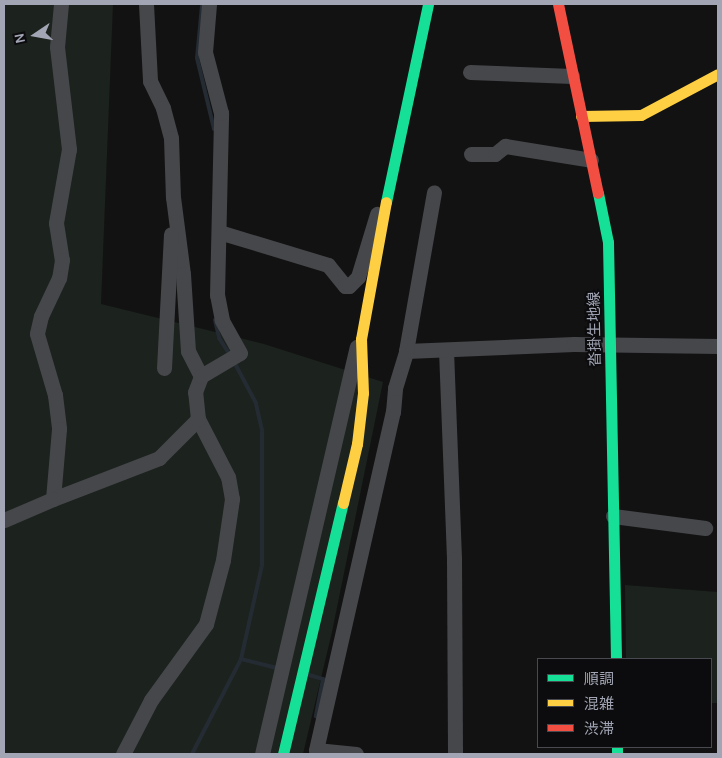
<!DOCTYPE html>
<meta charset="utf-8">
<style>
body{margin:0}
#map{position:relative;width:722px;height:758px;overflow:hidden;background:#121212;font-family:Karla,"Noto Sans JP",sans-serif}
div>[style]{position:absolute}
[style*='--x']{left:calc(var(--x)*1px);top:calc(var(--y)*1px);width:calc(var(--w)*1px);rotate:calc(var(--a)*1deg)}
.green>*{inset:0;background:#1c221d}
.stream>*{height:4px;margin:-2px;padding:0 2px;transform-origin:2px;border-radius:2px;background:#252b33}
.street>*{height:15px;margin:-7.5px;padding:0 7.5px;transform-origin:7.5px;border-radius:7.5px;background:#46474b}
.fast>*{height:11px;margin:-5.5px;padding:0 5.5px;transform-origin:5.5px;border-radius:5.5px;background:#16e098}
.slow>*{height:11px;margin:-5.5px;padding:0 5.5px;transform-origin:5.5px;border-radius:5.5px;background:#ffcf43}
.jam>*{height:11px;margin:-5.5px;padding:0 5.5px;transform-origin:5.5px;border-radius:5.5px;background:#f24e42}
span{translate:-50% -50%;white-space:nowrap;text-align:center;line-height:1.15;-webkit-text-stroke:4px #0c0c0e;paint-order:stroke}
.street-label{font-size:15px;color:#a2a6b4}
.frame{position:absolute;inset:0;border:5px solid #a2a6b4;pointer-events:none}
.legend{position:absolute;left:537px;top:658px;width:175px;height:90px;box-sizing:border-box;background:#0c0c0e;border:1px solid #484a50;margin:0;padding:6px 9px;list-style:none;font-size:15px;color:#a2a6b4}
.legend li{display:flex;align-items:center;gap:10px;height:25px}
.legend b{width:25px;border:1px solid #484a50}
.north{position:absolute;left:10px;top:10px;width:50px;height:50px;-webkit-text-stroke:4px #0c0c0e;paint-order:stroke;rotate:258deg;font-size:14px;font-weight:700;line-height:20px;text-align:center;color:#a2a6b4}
.north::after{content:'';display:block;margin:auto;width:18px;height:22px;background:#a2a6b4;clip-path:polygon(50% 0,100% 100%,50% 72%,0 100%)}
</style>
<div id="map">
<div class="green">
<i style="clip-path:polygon(4px 4px,113px 4px,101px 304px,264px 344px,383px 382px,332px 632px,303px 754px,4px 754px)"></i>
<i style="clip-path:polygon(625px 585px,718px 592px,718px 703px,711px 703px,711px 659px,626px 659px)"></i>
</div>
<div class="stream">
<i style="--x:202;--y:6;--w:52;--a:95.5"></i>
<i style="--x:197;--y:58;--w:73;--a:76.5"></i>
<i style="--x:215;--y:320;--w:18;--a:77"></i>
<i style="--x:219;--y:338;--w:20;--a:57"></i>
<i style="--x:241;--y:659;--w:38;--a:14"></i>
<i style="--x:309;--y:675;--w:15;--a:16"></i>
<i style="--x:323;--y:679;--w:38;--a:101"></i>
<i style="--x:192;--y:754;--w:107;--a:-62.7"></i>
<i style="--x:241;--y:659;--w:96;--a:-77.4"></i>
<i style="--x:262;--y:565;--w:135;--a:-90"></i>
<i style="--x:262;--y:430;--w:28;--a:-103"></i>
<i style="--x:256;--y:403;--w:49;--a:-118.1"></i>
</div>
<div class="street">
<i style="--x:61;--y:4;--w:43;--a:95.3"></i>
<i style="--x:57;--y:47;--w:103;--a:83.3"></i>
<i style="--x:69;--y:149;--w:75;--a:100"></i>
<i style="--x:56;--y:223;--w:37;--a:81"></i>
<i style="--x:62;--y:260;--w:18;--a:99"></i>
<i style="--x:59;--y:278;--w:42;--a:115.3"></i>
<i style="--x:41;--y:316;--w:18;--a:103"></i>
<i style="--x:37;--y:334;--w:64;--a:73.6"></i>
<i style="--x:55;--y:395;--w:34;--a:83"></i>
<i style="--x:59;--y:429;--w:70;--a:94.9"></i>
<i style="--x:53;--y:499;--w:114;--a:-21.1"></i>
<i style="--x:159;--y:458;--w:55;--a:-45"></i>
<i style="--x:146;--y:4;--w:77;--a:87"></i>
<i style="--x:150;--y:81;--w:30;--a:64"></i>
<i style="--x:163;--y:108;--w:31;--a:75"></i>
<i style="--x:171;--y:138;--w:59;--a:88.1"></i>
<i style="--x:173;--y:197;--w:78;--a:82.6"></i>
<i style="--x:183;--y:274;--w:77;--a:86.3"></i>
<i style="--x:188;--y:351;--w:28;--a:63"></i>
<i style="--x:470;--y:72;--w:102;--a:2.2"></i>
<i style="--x:471;--y:154;--w:24;--a:0"></i>
<i style="--x:495;--y:154;--w:13;--a:-39"></i>
<i style="--x:505;--y:146;--w:87;--a:9.2"></i>
<i style="--x:219;--y:232;--w:114;--a:16.8"></i>
<i style="--x:328;--y:265;--w:27;--a:51"></i>
<i style="--x:345;--y:286;--w:4;--a:0"></i>
<i style="--x:349;--y:286;--w:13;--a:-45"></i>
<i style="--x:358;--y:277;--w:66;--a:-73.2"></i>
<i style="--x:446;--y:350;--w:209;--a:87.8"></i>
<i style="--x:454;--y:559;--w:195;--a:89.7"></i>
<i style="--x:406;--y:351;--w:168;--a:-2.4"></i>
<i style="--x:574;--y:344;--w:144;--a:0.8"></i>
<i style="--x:164;--y:368;--w:134;--a:-87"></i>
<i style="--x:613;--y:516;--w:93;--a:7.4"></i>
<i style="--x:4;--y:520;--w:53;--a:-23.2"></i>
<i style="--x:123;--y:754;--w:61;--a:-62.6"></i>
<i style="--x:151;--y:700;--w:94;--a:-54.1"></i>
<i style="--x:206;--y:624;--w:66;--a:-75.1"></i>
<i style="--x:223;--y:560;--w:62;--a:-81.6"></i>
<i style="--x:232;--y:499;--w:22;--a:-100"></i>
<i style="--x:228;--y:477;--w:65;--a:-117.3"></i>
<i style="--x:198;--y:419;--w:27;--a:-96"></i>
<i style="--x:195;--y:392;--w:17;--a:-69"></i>
<i style="--x:201;--y:376;--w:45;--a:-30.5"></i>
<i style="--x:240;--y:353;--w:38;--a:-119"></i>
<i style="--x:222;--y:320;--w:25;--a:-101"></i>
<i style="--x:217;--y:295;--w:182;--a:-88.7"></i>
<i style="--x:221;--y:113;--w:63;--a:-104.7"></i>
<i style="--x:205;--y:52;--w:48;--a:-85.2"></i>
<i style="--x:262;--y:754;--w:418;--a:-76.9"></i>
<i style="--x:356;--y:754;--w:40;--a:-174.3"></i>
<i style="--x:316;--y:750;--w:347;--a:-77.2"></i>
<i style="--x:393;--y:412;--w:24;--a:-85"></i>
<i style="--x:395;--y:388;--w:39;--a:-73"></i>
<i style="--x:406;--y:351;--w:161;--a:-80"></i>
</div>
<div class="fast">
<i style="--x:598;--y:193;--w:50;--a:78.5"></i>
<i style="--x:608;--y:242;--w:417;--a:88.9"></i>
<i style="--x:386;--y:202;--w:202;--a:-78"></i>
<i style="--x:617;--y:747;--w:7;--a:90"></i>
<i style="--x:283;--y:754;--w:258;--a:-76.6"></i>
</div>
<div class="slow">
<i style="--x:581;--y:116;--w:60;--a:-1"></i>
<i style="--x:641;--y:115;--w:87;--a:-28"></i>
<i style="--x:343;--y:503;--w:61;--a:-76.7"></i>
<i style="--x:357;--y:444;--w:51;--a:-83.3"></i>
<i style="--x:363;--y:393;--w:54;--a:-92.1"></i>
<i style="--x:361;--y:339;--w:139;--a:-79.7"></i>
</div>
<div class="jam">
<i style="--x:558;--y:4;--w:193;--a:78.1"></i>
</div>
<div class="street-label">
<span style="left:595px;top:329px;rotate:-91deg">沓掛生地線</span>
</div>
<div class="frame"></div>
<ul class="legend">
<li><b style="height:6px;background:#16e098"></b>順調</li>
<li><b style="height:6px;background:#ffcf43"></b>混雑</li>
<li><b style="height:6px;background:#f24e42"></b>渋滞</li>
</ul>
<div class="north">N</div>
</div>
